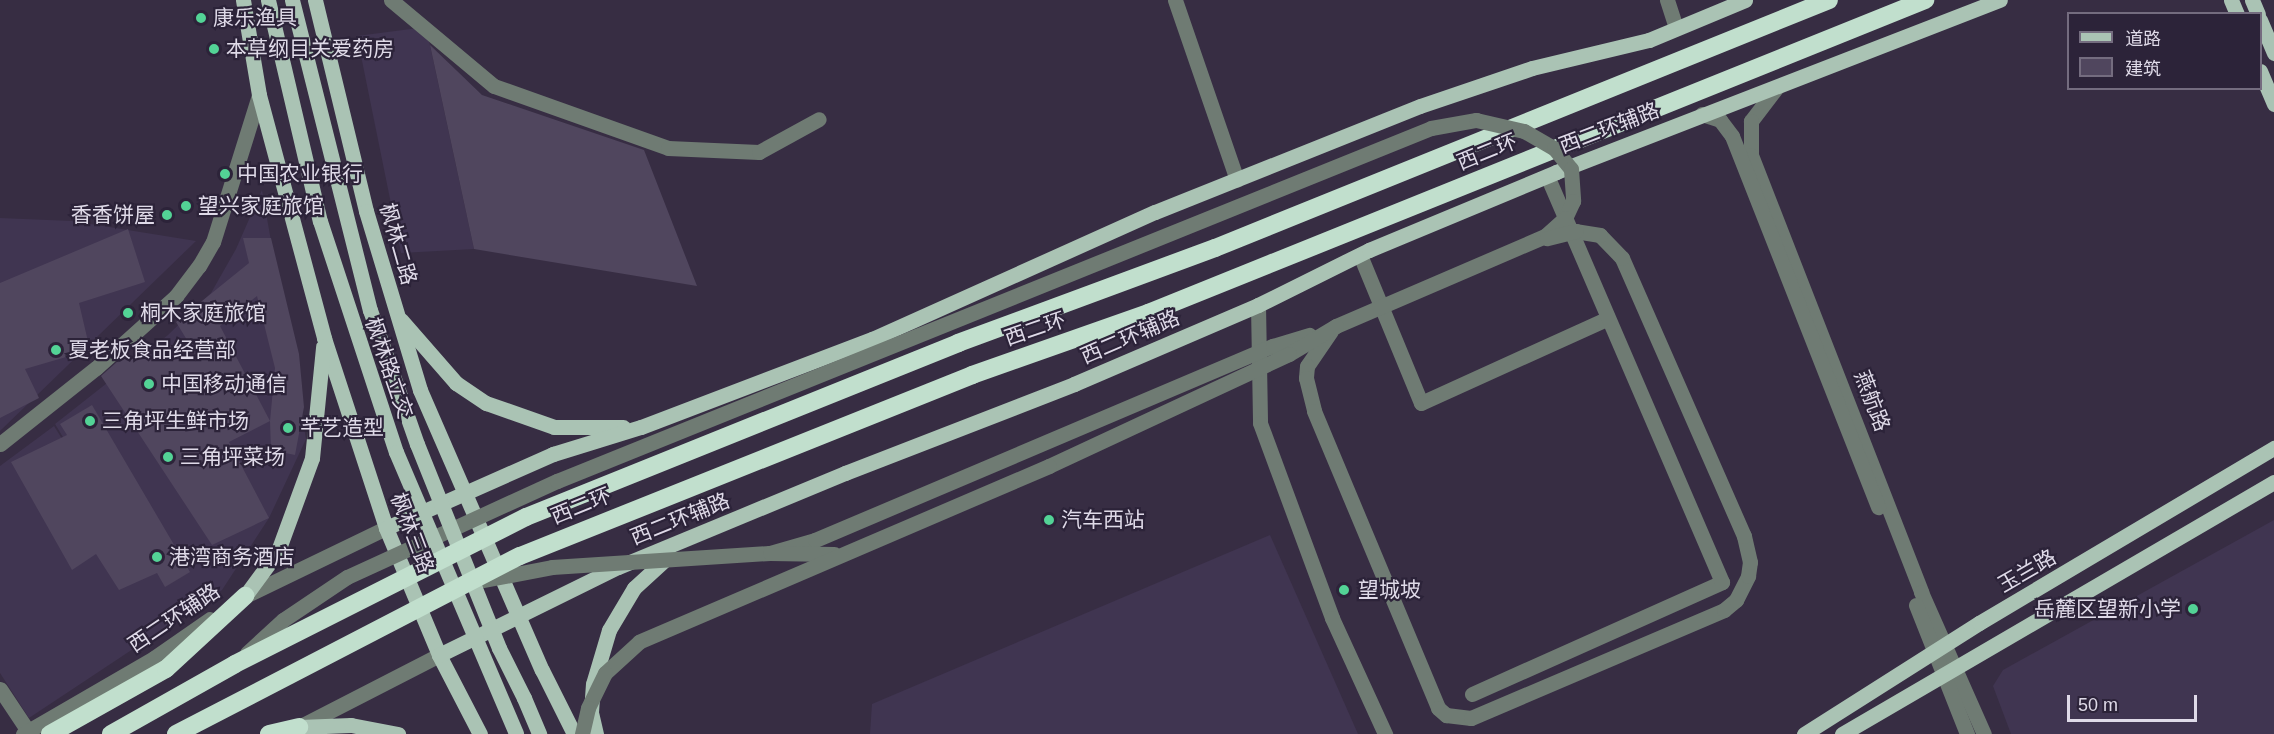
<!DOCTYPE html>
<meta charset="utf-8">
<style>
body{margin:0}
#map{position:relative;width:2274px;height:734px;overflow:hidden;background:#372d43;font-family:Helvetica,"Noto Sans SC",sans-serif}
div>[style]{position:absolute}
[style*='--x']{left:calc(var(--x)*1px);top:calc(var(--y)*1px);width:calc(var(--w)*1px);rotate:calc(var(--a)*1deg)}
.built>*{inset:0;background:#403551}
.building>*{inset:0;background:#50465e}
.minor>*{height:15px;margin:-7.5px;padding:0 7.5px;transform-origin:7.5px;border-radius:7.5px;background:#6f7b73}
.major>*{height:15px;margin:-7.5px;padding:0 7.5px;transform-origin:7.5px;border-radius:7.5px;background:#aac3b4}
.highway>*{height:18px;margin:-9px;padding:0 9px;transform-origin:9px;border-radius:9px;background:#c1dfcd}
.minor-bridge>*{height:15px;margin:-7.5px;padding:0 7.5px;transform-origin:7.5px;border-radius:7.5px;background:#6f7b73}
.major-bridge>*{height:15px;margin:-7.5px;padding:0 7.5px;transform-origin:7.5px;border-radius:7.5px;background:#aac3b4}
.highway-bridge>*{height:18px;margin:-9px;padding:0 9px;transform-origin:9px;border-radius:9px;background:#c1dfcd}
.dots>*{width:16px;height:16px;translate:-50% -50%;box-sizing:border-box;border:3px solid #2c2339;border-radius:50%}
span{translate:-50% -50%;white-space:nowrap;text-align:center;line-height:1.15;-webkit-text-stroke:4.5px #2c2339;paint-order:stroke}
.poi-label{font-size:21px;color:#dfdae8}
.left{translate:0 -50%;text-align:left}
.right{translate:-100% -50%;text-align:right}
.street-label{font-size:21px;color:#dfdae8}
.legend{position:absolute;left:2067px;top:12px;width:195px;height:78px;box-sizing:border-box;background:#2c2339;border:2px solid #746c7f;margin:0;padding:8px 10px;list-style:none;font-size:18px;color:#dfdae8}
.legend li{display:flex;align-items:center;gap:12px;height:30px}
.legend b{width:30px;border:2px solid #746c7f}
.scale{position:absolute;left:2067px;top:695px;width:130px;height:27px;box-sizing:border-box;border:3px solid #dfdae8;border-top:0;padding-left:8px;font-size:18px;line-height:21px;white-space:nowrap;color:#dfdae8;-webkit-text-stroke:4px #2c2339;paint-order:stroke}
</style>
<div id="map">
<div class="built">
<i style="clip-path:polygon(426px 27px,474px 249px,401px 253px,357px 36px)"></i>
<i style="clip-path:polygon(262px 190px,306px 439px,269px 518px,222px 590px,29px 718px,0 673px,0 466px,54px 426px,124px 538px,55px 424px,168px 335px,211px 293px,236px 249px)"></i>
<i style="clip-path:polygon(0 218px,72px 221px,196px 241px,0 431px)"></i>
<i style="clip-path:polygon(2274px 520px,2274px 734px,2011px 734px,1993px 686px,2003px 670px)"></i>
<i style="clip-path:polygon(1270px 535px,1358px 734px,870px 734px,872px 704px)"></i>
</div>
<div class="building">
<i style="clip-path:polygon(430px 45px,482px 95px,644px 150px,697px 286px,474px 249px)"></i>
<i style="clip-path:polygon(128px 229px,145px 282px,79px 303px,90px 350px,25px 369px,39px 398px,0 418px,0 283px)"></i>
<i style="clip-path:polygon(evenodd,243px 238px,271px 238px,299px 354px,304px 407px,295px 455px,271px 450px,270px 421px,229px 442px,269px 518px,212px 545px,101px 376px,118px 361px,187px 340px,176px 322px,249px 263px,243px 238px,257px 296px,275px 368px,270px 421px,220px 326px,257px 296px)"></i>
<i style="clip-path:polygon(92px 405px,190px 572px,165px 587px,157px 573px,119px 590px,96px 554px,72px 570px,11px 462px,67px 435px,60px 424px)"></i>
</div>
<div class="minor">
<i style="--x:391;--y:0;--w:134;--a:39.9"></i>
<i style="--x:494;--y:86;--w:185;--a:19.6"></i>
<i style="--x:668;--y:148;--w:91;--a:2.5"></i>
<i style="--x:759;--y:152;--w:68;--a:-28.8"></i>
<i style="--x:1175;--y:0;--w:190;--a:71"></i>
<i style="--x:1667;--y:0;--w:29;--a:72"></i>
<i style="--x:1777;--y:87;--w:43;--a:127.4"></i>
<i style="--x:1751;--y:121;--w:34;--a:90"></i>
<i style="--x:1751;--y:155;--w:469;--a:68.7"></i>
<i style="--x:1921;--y:592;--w:155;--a:66.1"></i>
<i style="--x:1702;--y:114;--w:19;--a:18"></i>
<i style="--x:1720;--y:120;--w:20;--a:53"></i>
<i style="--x:1732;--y:136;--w:399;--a:68.5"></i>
<i style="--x:1360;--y:255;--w:160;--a:67.6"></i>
<i style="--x:1421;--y:403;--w:205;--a:-24.4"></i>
<i style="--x:1258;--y:305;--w:118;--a:89"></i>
<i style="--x:1260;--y:423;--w:208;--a:69.7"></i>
<i style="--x:1332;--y:618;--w:128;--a:65.4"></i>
<i style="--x:1331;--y:331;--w:42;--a:124.4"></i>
<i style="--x:1307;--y:366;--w:12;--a:95"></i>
<i style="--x:1306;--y:378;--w:34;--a:76"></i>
<i style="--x:1314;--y:411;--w:322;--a:67.3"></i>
<i style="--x:1438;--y:708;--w:11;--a:41"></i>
<i style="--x:1446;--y:715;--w:25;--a:7"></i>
<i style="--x:0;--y:444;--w:122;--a:-38.4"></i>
<i style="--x:96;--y:368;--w:108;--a:-42"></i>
<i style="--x:176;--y:296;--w:38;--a:-53"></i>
<i style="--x:199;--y:266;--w:28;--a:-60"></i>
<i style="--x:213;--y:242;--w:154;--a:-72.6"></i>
<i style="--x:243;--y:597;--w:159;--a:-25.8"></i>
<i style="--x:1916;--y:605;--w:139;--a:68.4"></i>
<i style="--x:0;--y:689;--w:50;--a:56.3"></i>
<i style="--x:1472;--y:694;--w:274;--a:-24.1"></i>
<i style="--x:1722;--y:582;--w:442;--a:-113.3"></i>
<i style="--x:299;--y:727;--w:157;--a:-27.2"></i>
<i style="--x:23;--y:734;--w:151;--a:-30.1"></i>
<i style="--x:154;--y:658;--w:68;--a:-34.9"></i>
</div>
<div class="major">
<i style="--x:243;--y:0;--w:96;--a:80.4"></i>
<i style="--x:259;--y:95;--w:252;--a:75"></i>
<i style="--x:324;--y:338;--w:200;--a:71.9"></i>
<i style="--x:386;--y:528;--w:138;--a:67.3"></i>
<i style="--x:439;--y:655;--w:89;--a:62.6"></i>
<i style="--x:268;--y:0;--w:227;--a:76.8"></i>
<i style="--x:320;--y:221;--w:243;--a:71.8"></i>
<i style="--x:315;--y:0;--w:217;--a:76.4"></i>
<i style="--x:366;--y:211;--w:187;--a:73.2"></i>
<i style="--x:420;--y:390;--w:305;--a:66.5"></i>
<i style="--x:542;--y:670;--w:72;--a:63.4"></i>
<i style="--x:2231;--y:0;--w:15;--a:67"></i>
<i style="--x:2252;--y:0;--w:15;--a:67"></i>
<i style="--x:2260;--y:20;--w:36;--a:67"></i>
<i style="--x:2260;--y:71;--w:36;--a:67"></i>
<i style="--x:401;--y:320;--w:84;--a:48.9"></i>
<i style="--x:456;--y:383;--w:36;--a:34"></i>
<i style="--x:486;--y:403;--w:72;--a:19.4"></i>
<i style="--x:554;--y:427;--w:69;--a:0"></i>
<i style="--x:386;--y:528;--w:183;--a:-23.9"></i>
<i style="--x:553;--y:454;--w:92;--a:-17.1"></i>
<i style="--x:641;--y:427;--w:247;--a:-20.9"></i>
<i style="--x:872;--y:339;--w:310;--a:-24.2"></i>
<i style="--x:1155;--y:212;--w:285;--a:-21.8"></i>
<i style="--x:1420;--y:106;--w:118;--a:-18.7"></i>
<i style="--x:1532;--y:68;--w:120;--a:-13.5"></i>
<i style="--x:1649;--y:40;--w:104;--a:-22.6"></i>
<i style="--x:245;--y:596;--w:56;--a:-53.7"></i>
<i style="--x:278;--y:551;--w:99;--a:-69.9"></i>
<i style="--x:312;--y:458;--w:112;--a:-84.3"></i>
<i style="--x:439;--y:655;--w:199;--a:-26.2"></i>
<i style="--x:618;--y:567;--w:246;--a:-22.5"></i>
<i style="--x:845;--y:473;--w:246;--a:-21.2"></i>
<i style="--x:1074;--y:384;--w:200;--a:-23.2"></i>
<i style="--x:1258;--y:305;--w:124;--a:-26.4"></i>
<i style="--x:1369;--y:250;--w:203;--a:-22.6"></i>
<i style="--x:1556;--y:172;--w:476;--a:-21.2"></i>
<i style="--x:524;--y:698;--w:39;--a:67"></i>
<i style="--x:299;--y:727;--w:52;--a:-2.2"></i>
<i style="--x:351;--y:725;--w:48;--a:10.8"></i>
<i style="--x:596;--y:734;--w:23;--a:-103"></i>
<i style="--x:591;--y:712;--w:28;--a:-86"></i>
<i style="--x:593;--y:684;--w:56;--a:-73.5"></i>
<i style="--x:609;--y:630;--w:49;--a:-59.2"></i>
<i style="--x:634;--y:588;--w:47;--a:-42.4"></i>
<i style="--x:1804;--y:734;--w:207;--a:-32.4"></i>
<i style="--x:1979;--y:623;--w:343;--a:-30.7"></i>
<i style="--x:1842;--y:734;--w:500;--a:-30.26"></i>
</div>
<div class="highway">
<i style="--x:958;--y:343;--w:274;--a:-20.3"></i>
<i style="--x:1215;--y:248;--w:662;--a:-21.99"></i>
<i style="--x:972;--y:375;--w:187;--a:-19.4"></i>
<i style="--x:1148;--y:313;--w:838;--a:-21.94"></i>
<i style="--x:50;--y:734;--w:133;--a:-29.3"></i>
<i style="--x:166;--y:669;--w:108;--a:-42.7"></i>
<i style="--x:269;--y:734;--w:31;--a:-13"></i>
</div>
<div class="minor-bridge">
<i style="--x:770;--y:553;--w:47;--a:-16.1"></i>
<i style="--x:815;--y:540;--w:497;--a:-23"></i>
<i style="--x:1273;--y:346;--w:38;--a:-17"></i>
<i style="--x:484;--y:580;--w:69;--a:-10.8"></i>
<i style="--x:552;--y:567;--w:218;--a:-3.7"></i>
<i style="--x:770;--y:553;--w:64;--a:0.9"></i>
<i style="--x:247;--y:653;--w:49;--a:-42.5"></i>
<i style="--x:283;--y:620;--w:77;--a:-33.9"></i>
<i style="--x:347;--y:577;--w:231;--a:-24.6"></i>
<i style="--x:557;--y:481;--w:943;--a:-21.99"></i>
<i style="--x:1431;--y:128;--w:46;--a:-10.1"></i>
<i style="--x:1476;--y:120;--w:49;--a:12.9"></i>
<i style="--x:1524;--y:131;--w:34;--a:30"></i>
<i style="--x:1554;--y:148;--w:27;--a:51"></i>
<i style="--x:1571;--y:169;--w:32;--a:86"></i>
<i style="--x:1573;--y:201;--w:19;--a:115"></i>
<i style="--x:1565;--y:218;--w:27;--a:138"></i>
<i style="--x:1545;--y:236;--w:228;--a:156.7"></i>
<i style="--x:1336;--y:326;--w:55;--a:149.2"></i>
<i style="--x:1289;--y:354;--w:265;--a:155"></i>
<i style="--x:1049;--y:466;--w:446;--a:156.8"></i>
<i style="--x:639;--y:642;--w:46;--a:137.6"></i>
<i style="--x:605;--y:673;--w:39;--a:116"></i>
<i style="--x:588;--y:708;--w:27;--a:103"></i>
<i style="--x:1471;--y:718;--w:275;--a:-23.1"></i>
<i style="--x:1724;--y:610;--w:16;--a:-40"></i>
<i style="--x:1736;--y:600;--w:27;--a:-63"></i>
<i style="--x:1748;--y:576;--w:14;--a:-82"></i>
<i style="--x:1750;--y:562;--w:27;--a:-103"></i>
<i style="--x:1744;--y:536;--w:304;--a:-113.7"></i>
<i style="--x:1622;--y:258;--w:32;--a:-134"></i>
<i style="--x:1600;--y:235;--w:24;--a:-171"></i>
<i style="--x:1576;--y:231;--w:30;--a:166"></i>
</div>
<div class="major-bridge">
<i style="--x:292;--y:0;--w:320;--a:75.9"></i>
<i style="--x:370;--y:310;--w:142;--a:70.7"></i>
<i style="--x:417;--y:444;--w:220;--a:68.1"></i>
<i style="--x:499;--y:648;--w:56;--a:63.4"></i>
<i style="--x:396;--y:452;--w:306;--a:66.9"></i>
</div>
<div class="highway-bridge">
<i style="--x:111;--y:734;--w:142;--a:-29.4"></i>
<i style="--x:235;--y:664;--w:326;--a:-26.8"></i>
<i style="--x:526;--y:517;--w:466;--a:-21.9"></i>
<i style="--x:176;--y:734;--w:387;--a:-27.4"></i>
<i style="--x:520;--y:556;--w:487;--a:-21.8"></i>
</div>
<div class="dots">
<i style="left:201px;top:18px;background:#53d396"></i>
<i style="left:214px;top:49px;background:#53d396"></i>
<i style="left:225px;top:174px;background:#53d396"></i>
<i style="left:186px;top:206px;background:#53d396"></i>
<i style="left:167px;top:215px;background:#53d396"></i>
<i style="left:128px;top:313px;background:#53d396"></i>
<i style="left:56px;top:350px;background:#53d396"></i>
<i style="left:149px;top:384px;background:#53d396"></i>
<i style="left:90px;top:421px;background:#53d396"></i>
<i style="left:288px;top:428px;background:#53d396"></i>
<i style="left:168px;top:457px;background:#53d396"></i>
<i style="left:1049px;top:520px;background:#53d396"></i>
<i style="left:157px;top:557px;background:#53d396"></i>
<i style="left:1344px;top:590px;background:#53d396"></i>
<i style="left:2193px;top:609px;background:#53d396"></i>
</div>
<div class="poi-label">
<span class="left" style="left:213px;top:18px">康乐渔具</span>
<span class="left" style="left:226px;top:49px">本草纲目关爱药房</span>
<span class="left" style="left:237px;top:174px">中国农业银行</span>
<span class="left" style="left:198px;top:206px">望兴家庭旅馆</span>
<span class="right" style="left:155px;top:215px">香香饼屋</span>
<span class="left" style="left:140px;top:313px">桐木家庭旅馆</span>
<span class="left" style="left:68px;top:350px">夏老板食品经营部</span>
<span class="left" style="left:161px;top:384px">中国移动通信</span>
<span class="left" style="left:102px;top:421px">三角坪生鲜市场</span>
<span class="left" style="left:300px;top:428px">芊艺造型</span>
<span class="left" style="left:180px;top:457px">三角坪菜场</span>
<span class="left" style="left:1061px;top:520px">汽车西站</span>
<span class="left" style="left:169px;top:557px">港湾商务酒店</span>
<span class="left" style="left:1358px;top:590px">望城坡</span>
<span class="right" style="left:2181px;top:609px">岳麓区望新小学</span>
</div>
<div class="street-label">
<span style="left:1609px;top:128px;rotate:-21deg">西二环辅路</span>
<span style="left:1487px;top:152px;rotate:-22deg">西二环</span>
<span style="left:398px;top:244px;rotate:74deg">枫林二路</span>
<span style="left:1035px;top:329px;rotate:-19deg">西二环</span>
<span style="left:1130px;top:337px;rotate:-23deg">西二环辅路</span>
<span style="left:389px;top:368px;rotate:71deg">枫林路立交</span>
<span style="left:1872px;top:401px;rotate:69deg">燕航路</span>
<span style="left:581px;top:506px;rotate:-22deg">西二环</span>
<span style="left:680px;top:519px;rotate:-22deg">西二环辅路</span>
<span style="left:412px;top:533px;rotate:69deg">枫林三路</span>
<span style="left:2027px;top:571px;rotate:-30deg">玉兰路</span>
<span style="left:174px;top:618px;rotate:-34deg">西二环辅路</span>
</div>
<ul class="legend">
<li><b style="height:8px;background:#aac3b4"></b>道路</li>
<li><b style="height:16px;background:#50465e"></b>建筑</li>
</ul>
<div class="scale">50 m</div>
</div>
